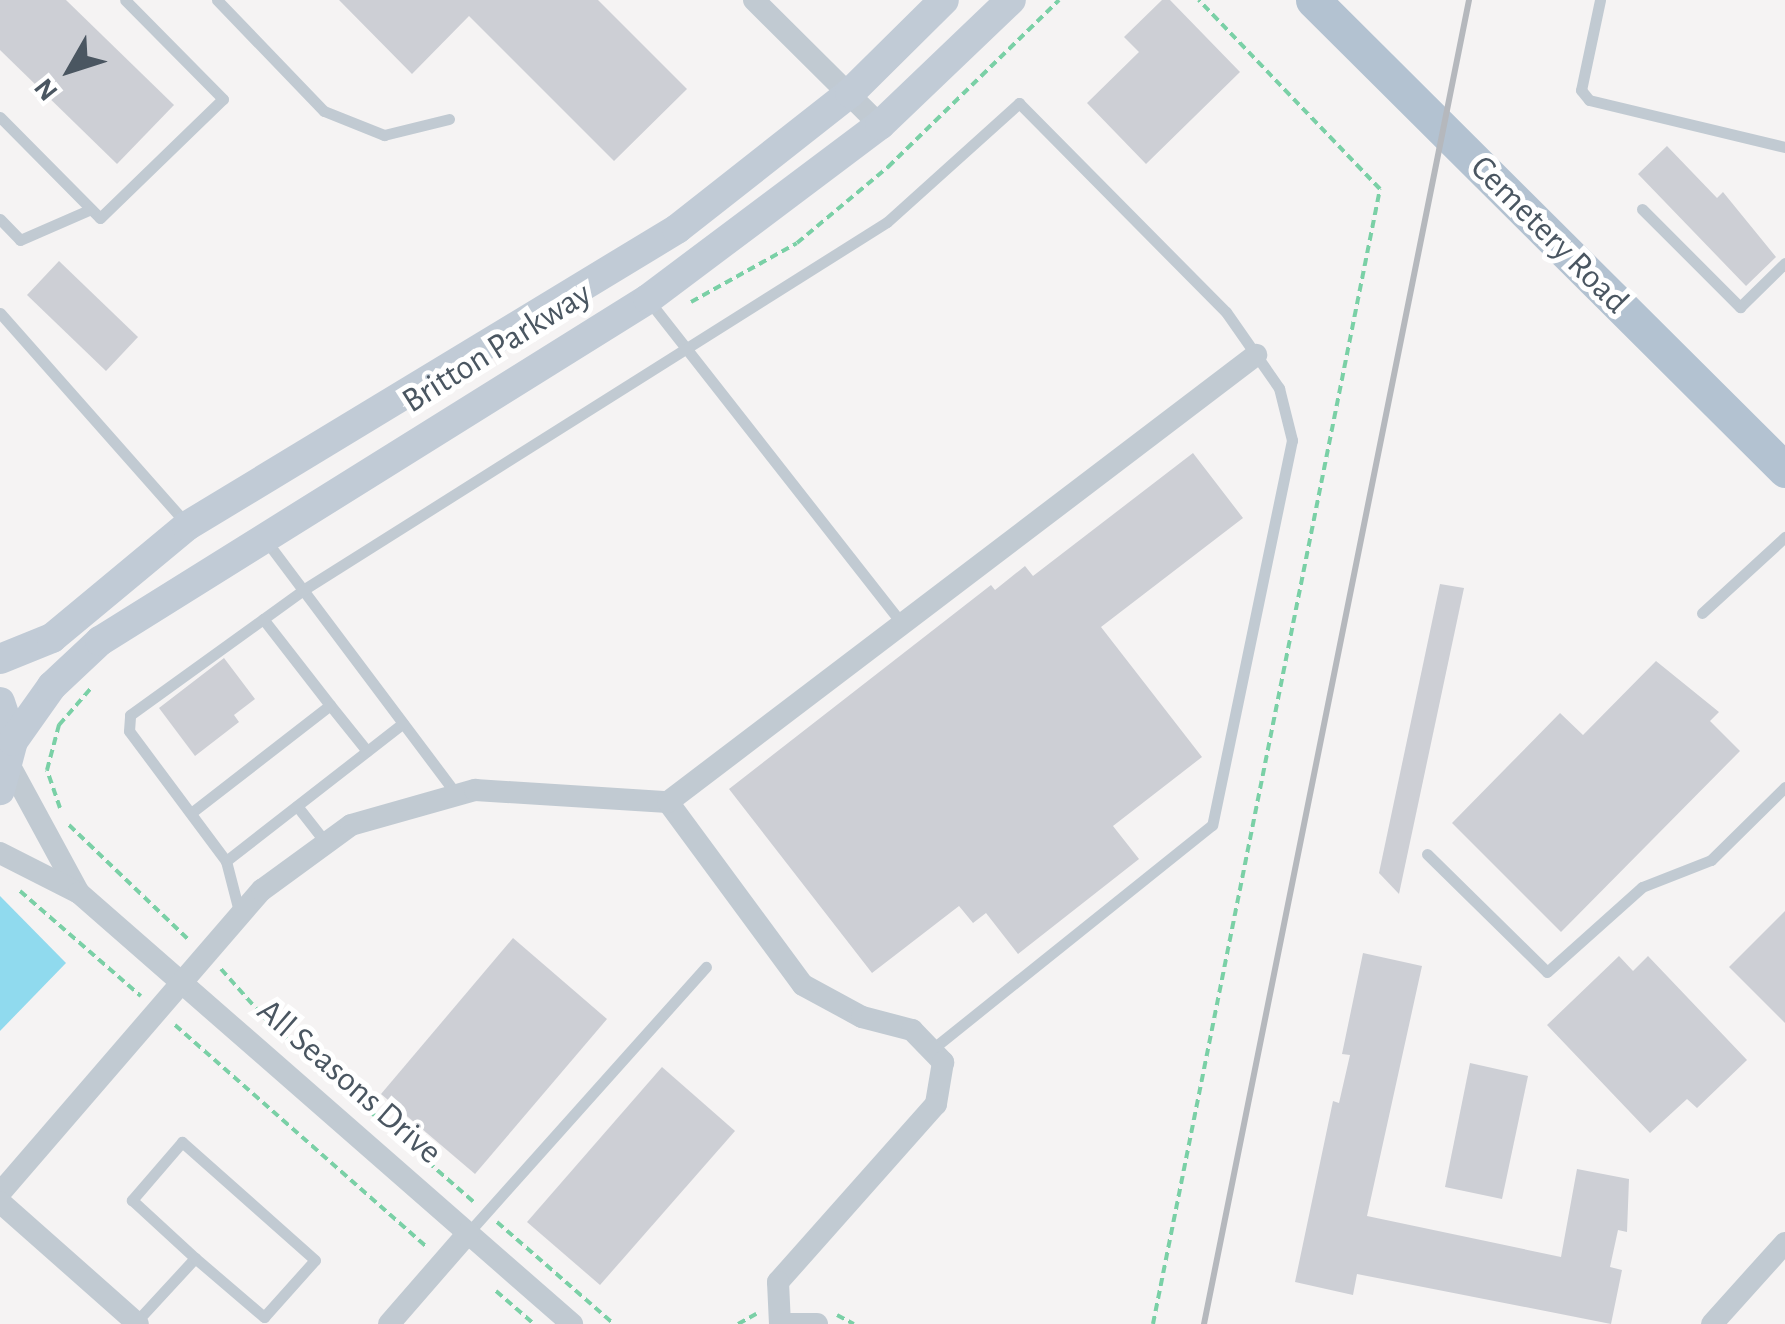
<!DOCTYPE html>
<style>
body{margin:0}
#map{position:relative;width:1785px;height:1324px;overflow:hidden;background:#f5f3f3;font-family:"Alegreya Sans",sans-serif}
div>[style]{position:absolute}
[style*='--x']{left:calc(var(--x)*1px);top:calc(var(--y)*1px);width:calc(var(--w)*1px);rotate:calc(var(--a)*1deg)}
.water>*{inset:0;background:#90daee}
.building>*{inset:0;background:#cdcfd5}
.path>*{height:4px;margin-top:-2px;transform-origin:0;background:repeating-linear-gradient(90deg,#7ad0a6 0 8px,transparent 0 13px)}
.lane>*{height:11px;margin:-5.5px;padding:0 5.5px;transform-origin:5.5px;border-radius:5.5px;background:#c1cad2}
.street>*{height:22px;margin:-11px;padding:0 11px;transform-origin:11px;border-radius:11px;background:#c1cad2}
.secondary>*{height:30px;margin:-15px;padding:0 15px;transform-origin:15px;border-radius:15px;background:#c1cbd6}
.primary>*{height:35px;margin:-17.5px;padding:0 17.5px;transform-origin:17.5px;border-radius:17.5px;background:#b3c2d1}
.rail>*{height:6px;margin:-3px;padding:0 3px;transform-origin:3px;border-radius:3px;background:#b5b8bd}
span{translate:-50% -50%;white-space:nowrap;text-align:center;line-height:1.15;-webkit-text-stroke:10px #fff;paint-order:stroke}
.street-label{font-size:35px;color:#4a5661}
.north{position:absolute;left:20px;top:20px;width:100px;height:100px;-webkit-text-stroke:8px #fff;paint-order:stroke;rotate:231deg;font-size:28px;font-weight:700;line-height:40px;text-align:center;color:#4a5661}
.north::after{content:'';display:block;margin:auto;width:35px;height:45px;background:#4a5661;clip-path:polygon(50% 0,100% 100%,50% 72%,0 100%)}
</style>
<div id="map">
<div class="water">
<i style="clip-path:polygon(0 896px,66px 963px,0 1031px)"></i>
</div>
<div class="building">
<i style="clip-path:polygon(0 0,66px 0,174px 105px,117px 164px,0 50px)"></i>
<i style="clip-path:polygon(339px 0,598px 0,687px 89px,614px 161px,469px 16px,412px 74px)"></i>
<i style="clip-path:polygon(1162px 0,1170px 0,1240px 72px,1146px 164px,1087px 103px,1139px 52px,1124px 37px)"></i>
<i style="clip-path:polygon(1667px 146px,1717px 198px,1723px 192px,1776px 257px,1746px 286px,1638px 174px)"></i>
<i style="clip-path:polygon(59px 261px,138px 337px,106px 371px,27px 295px)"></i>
<i style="clip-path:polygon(1193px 453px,1243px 518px,1101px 627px,1202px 757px,1113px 826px,1139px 859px,1018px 954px,986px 913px,973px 923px,959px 906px,872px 973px,729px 789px,991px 585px,995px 590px,1025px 566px,1033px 576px)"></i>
<i style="clip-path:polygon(1440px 584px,1464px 588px,1399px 894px,1379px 873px)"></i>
<i style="clip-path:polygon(224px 658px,255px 699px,234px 715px,239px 722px,195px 756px,159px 708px)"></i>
<i style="clip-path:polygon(1656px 661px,1719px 712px,1710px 721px,1740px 751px,1561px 932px,1452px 823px,1560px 713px,1583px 735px)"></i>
<i style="clip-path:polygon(1785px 911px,1785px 1023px,1729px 967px)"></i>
<i style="clip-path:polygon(513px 938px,607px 1019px,475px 1174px,381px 1094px)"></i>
<i style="clip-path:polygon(1363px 953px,1422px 966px,1367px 1216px,1561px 1257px,1577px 1169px,1629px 1179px,1627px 1232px,1618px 1230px,1610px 1267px,1622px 1270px,1611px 1324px,1357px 1274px,1353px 1295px,1295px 1282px,1333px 1101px,1339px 1103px,1350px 1055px,1342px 1054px)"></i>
<i style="clip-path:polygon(1619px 956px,1633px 971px,1648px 956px,1747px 1060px,1697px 1108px,1687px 1099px,1650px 1133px,1547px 1025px)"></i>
<i style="clip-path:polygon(1470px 1063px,1528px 1076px,1502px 1199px,1445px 1187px)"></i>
<i style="clip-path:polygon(662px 1067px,735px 1131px,600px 1285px,527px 1222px)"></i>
</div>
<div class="path">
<i style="--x:691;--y:302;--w:121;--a:-29.1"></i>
<i style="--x:797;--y:243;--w:119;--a:-39.9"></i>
<i style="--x:888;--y:167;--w:239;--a:-44.3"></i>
<i style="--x:60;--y:808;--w:40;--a:-108.9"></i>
<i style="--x:47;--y:770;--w:47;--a:-75.1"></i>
<i style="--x:59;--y:725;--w:49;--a:-49.1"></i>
<i style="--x:69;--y:825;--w:165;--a:43.8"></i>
<i style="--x:20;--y:891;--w:160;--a:41"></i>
<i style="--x:221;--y:969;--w:75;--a:48.2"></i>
<i style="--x:271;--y:1025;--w:271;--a:41.1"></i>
<i style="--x:175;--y:1025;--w:336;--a:41.4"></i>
<i style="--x:497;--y:1222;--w:155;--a:41.1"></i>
<i style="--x:496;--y:1291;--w:50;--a:41"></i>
<i style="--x:837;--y:1315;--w:19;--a:28"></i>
<i style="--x:738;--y:1324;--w:21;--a:-29"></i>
<i style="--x:1153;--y:1324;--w:1157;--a:-78.69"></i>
<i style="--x:1380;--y:189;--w:262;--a:-133.8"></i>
</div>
<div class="lane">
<i style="--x:217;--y:0;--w:154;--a:46.1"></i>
<i style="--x:324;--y:111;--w:65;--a:21.8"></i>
<i style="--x:384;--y:135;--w:67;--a:-13.8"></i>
<i style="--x:1600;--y:0;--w:92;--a:101.9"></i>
<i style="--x:1581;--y:90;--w:13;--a:51"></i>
<i style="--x:1589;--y:100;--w:202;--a:13.5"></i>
<i style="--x:0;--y:117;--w:142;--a:45.3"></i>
<i style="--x:100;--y:218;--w:171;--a:-44.1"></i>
<i style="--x:223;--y:99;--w:139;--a:-134.7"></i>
<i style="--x:1642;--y:209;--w:139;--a:45"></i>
<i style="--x:1740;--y:307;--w:63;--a:-44.4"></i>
<i style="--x:0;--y:219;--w:29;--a:46"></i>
<i style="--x:20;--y:240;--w:77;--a:-23.6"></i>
<i style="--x:649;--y:301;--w:410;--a:51.9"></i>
<i style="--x:0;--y:313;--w:281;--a:48.5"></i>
<i style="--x:264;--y:538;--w:321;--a:53.1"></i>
<i style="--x:1702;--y:613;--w:113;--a:-42.5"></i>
<i style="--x:330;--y:705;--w:59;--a:51.2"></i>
<i style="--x:297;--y:806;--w:47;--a:51.9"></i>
<i style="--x:191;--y:813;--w:176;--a:-37.8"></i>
<i style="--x:330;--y:705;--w:109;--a:-127.9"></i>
<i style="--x:1427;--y:854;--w:168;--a:44.5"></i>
<i style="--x:1547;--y:972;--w:127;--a:-41.8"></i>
<i style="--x:1642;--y:887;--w:74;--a:-21.4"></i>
<i style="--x:1711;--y:860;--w:104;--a:-44.6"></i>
<i style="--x:226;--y:861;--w:224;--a:-37.9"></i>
<i style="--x:240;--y:915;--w:56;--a:-104.5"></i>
<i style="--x:226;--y:861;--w:162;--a:-126.7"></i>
<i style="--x:129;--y:731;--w:16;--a:-86"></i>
<i style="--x:130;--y:715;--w:213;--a:-35.8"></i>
<i style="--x:303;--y:590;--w:690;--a:-32.22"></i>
<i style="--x:887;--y:222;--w:178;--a:-42"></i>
<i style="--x:1019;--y:103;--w:294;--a:45.3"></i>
<i style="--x:1226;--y:312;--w:93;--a:55.1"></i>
<i style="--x:1279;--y:388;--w:54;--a:76"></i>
<i style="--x:1292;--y:440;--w:393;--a:101.7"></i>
<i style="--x:1212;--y:825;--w:360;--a:141.3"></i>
<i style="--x:468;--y:1233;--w:357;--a:-48.2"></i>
<i style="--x:136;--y:1322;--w:87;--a:-47.3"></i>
<i style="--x:195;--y:1258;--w:91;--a:40.5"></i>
<i style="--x:264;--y:1317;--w:76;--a:-48.2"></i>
<i style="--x:315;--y:1260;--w:178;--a:-138.4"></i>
<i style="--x:182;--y:1142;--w:77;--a:130.8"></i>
<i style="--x:132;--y:1200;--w:86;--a:42.6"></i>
</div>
<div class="street">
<i style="--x:754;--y:0;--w:177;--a:44.8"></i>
<i style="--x:11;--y:768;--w:142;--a:61.5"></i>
<i style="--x:668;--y:802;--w:227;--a:53.6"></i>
<i style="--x:803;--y:985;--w:67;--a:28.5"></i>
<i style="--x:862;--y:1017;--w:52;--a:14.6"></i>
<i style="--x:912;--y:1030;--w:45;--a:45.9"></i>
<i style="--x:943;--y:1062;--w:43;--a:99.5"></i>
<i style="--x:936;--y:1104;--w:238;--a:131.6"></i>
<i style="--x:778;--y:1282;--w:42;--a:87.3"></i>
<i style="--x:0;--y:853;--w:89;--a:26.9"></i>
<i style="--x:79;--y:893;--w:655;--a:41.16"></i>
<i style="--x:0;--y:1193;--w:401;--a:-49.2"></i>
<i style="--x:262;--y:890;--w:110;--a:-36.1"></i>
<i style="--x:351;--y:825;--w:129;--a:-15.8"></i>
<i style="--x:475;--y:790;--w:193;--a:3.6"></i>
<i style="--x:668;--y:802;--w:739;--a:-37.24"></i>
<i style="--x:0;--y:1202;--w:184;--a:41.5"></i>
<i style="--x:389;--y:1324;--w:121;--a:-49"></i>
<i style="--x:783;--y:1324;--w:34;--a:0"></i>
<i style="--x:1712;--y:1324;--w:109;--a:-48"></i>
</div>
<div class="secondary">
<i style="--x:0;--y:659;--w:56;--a:-22"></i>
<i style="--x:52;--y:638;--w:175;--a:-39.7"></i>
<i style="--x:187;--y:526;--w:573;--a:-31.22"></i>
<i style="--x:677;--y:229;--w:220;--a:-38.2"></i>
<i style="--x:850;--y:93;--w:132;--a:-44.7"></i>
<i style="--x:0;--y:702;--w:41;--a:71.6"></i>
<i style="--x:13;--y:741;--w:51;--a:104.9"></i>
<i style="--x:13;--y:741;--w:67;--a:-54.7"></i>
<i style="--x:52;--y:686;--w:66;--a:-43.2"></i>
<i style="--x:100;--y:641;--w:646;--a:-31.97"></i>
<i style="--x:648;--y:299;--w:290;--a:-36.9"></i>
<i style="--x:880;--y:125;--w:181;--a:-43.7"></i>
</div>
<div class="primary">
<i style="--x:1313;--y:0;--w:666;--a:44.88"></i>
</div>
<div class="rail">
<i style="--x:1204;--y:1324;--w:1350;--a:-78.68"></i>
</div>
<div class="street-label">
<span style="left:1549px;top:235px;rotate:45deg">Cemetery Road</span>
<span style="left:497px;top:348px;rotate:-32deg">Britton Parkway</span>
<span style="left:349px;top:1082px;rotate:41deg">All Seasons Drive</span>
</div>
<div class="north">N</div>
</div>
